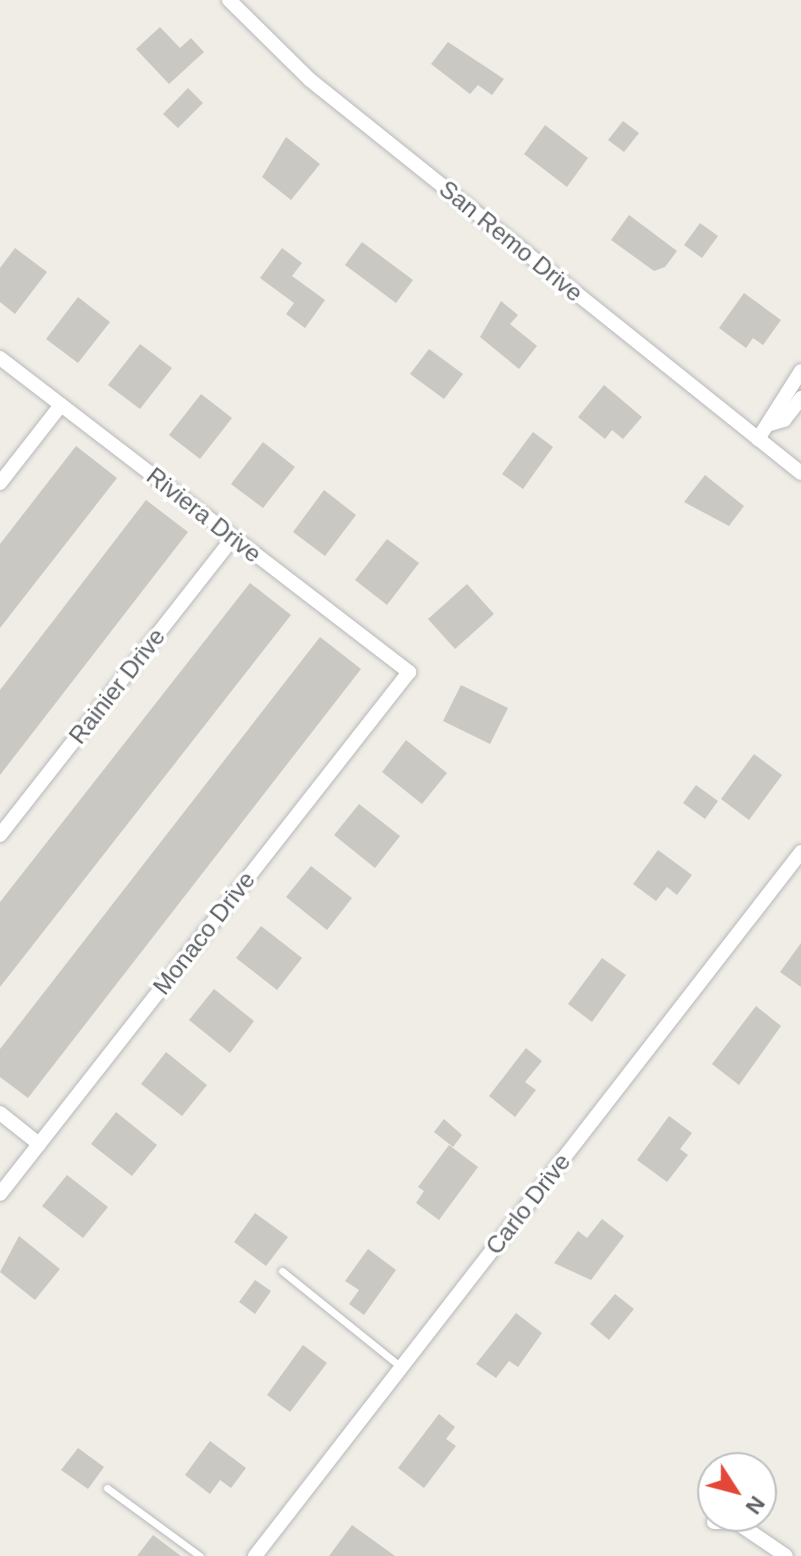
<!DOCTYPE html>
<style>
body{margin:0}
#map{position:relative;width:801px;height:1556px;overflow:hidden;background:#efede5;font-family:Arial,sans-serif}
div>[style]{position:absolute}
[style*='--x']{left:calc(var(--x)*1px);top:calc(var(--y)*1px);width:calc(var(--w)*1px);rotate:calc(var(--a)*1deg)}
.building>*{inset:0;background:#cac8c2}
.roads{filter:drop-shadow(0 0 2px #b6b8bc) drop-shadow(0 0 2px #b6b8bc)}
.service>*{height:7px;margin:-3.5px;padding:0 3.5px;transform-origin:3.5px;border-radius:3.5px;background:#fff}
.minor>*{height:14px;margin:-7px;padding:0 7px;transform-origin:7px;border-radius:7px;background:#fff}
span{translate:-50% -50%;white-space:nowrap;text-align:center;line-height:1.15;-webkit-text-stroke:7px #fff;paint-order:stroke}
.street-label{font-size:24px;color:#5d6165}
.north{position:absolute;left:697px;top:1452px;width:80px;height:80px;box-sizing:border-box;background:#fff;border:2px solid #bec0c1;border-radius:50%;rotate:126deg;font-size:22px;font-weight:700;line-height:32px;text-align:center;color:#5d6165}
.north::after{content:'';display:block;margin:auto;width:28px;height:36px;background:#e44737;clip-path:polygon(50% 0,100% 100%,50% 72%,0 100%)}
</style>
<div id="map">
<div class="building">
<i style="clip-path:polygon(160px 27px,180px 48px,191px 38px,204px 52px,169px 84px,136px 49px)"></i>
<i style="clip-path:polygon(448px 42px,504px 79px,492px 95px,478px 85px,470px 94px,431px 64px)"></i>
<i style="clip-path:polygon(188px 88px,203px 103px,178px 128px,163px 114px)"></i>
<i style="clip-path:polygon(623px 121px,639px 133px,624px 152px,608px 140px)"></i>
<i style="clip-path:polygon(545px 125px,588px 158px,567px 187px,524px 154px)"></i>
<i style="clip-path:polygon(286px 137px,320px 164px,291px 200px,262px 177px)"></i>
<i style="clip-path:polygon(629px 215px,677px 251px,665px 267px,654px 271px,611px 240px)"></i>
<i style="clip-path:polygon(700px 223px,718px 236px,702px 258px,684px 245px)"></i>
<i style="clip-path:polygon(362px 242px,413px 280px,396px 303px,345px 265px)"></i>
<i style="clip-path:polygon(15px 248px,47px 272px,15px 314px,0 302px,0 268px)"></i>
<i style="clip-path:polygon(282px 248px,302px 263px,292px 276px,325px 300px,305px 328px,286px 314px,294px 303px,260px 278px)"></i>
<i style="clip-path:polygon(744px 293px,781px 320px,763px 345px,753px 338px,746px 348px,719px 328px)"></i>
<i style="clip-path:polygon(78px 297px,110px 322px,78px 363px,46px 339px)"></i>
<i style="clip-path:polygon(501px 301px,518px 315px,510px 324px,537px 346px,519px 369px,480px 337px)"></i>
<i style="clip-path:polygon(140px 344px,172px 368px,140px 409px,108px 385px)"></i>
<i style="clip-path:polygon(429px 349px,463px 374px,444px 399px,410px 374px)"></i>
<i style="clip-path:polygon(604px 385px,642px 417px,623px 439px,612px 430px,605px 439px,578px 417px)"></i>
<i style="clip-path:polygon(201px 394px,232px 418px,200px 459px,169px 435px)"></i>
<i style="clip-path:polygon(533px 432px,553px 447px,523px 489px,502px 474px)"></i>
<i style="clip-path:polygon(263px 442px,295px 467px,263px 508px,231px 484px)"></i>
<i style="clip-path:polygon(76px 446px,117px 478px,0 628px,0 544px)"></i>
<i style="clip-path:polygon(705px 475px,744px 506px,729px 526px,684px 502px)"></i>
<i style="clip-path:polygon(324px 490px,356px 515px,325px 556px,293px 532px)"></i>
<i style="clip-path:polygon(146px 500px,188px 532px,0 775px,0 690px)"></i>
<i style="clip-path:polygon(387px 539px,419px 563px,387px 605px,355px 580px)"></i>
<i style="clip-path:polygon(250px 583px,291px 615px,0 987px,0 902px)"></i>
<i style="clip-path:polygon(467px 584px,494px 614px,455px 649px,428px 619px)"></i>
<i style="clip-path:polygon(320px 637px,361px 669px,28px 1098px,0 1077px,0 1049px)"></i>
<i style="clip-path:polygon(461px 685px,508px 708px,490px 744px,443px 721px)"></i>
<i style="clip-path:polygon(406px 740px,447px 773px,422px 804px,382px 772px)"></i>
<i style="clip-path:polygon(754px 754px,782px 775px,749px 820px,721px 799px)"></i>
<i style="clip-path:polygon(696px 785px,718px 801px,705px 819px,683px 803px)"></i>
<i style="clip-path:polygon(359px 804px,400px 836px,375px 868px,334px 835px)"></i>
<i style="clip-path:polygon(658px 850px,692px 875px,677px 895px,667px 887px,656px 901px,633px 884px)"></i>
<i style="clip-path:polygon(311px 866px,352px 898px,327px 930px,286px 897px)"></i>
<i style="clip-path:polygon(261px 926px,302px 958px,277px 990px,236px 958px)"></i>
<i style="clip-path:polygon(801px 943px,801px 987px,780px 972px)"></i>
<i style="clip-path:polygon(602px 958px,626px 975px,592px 1022px,568px 1004px)"></i>
<i style="clip-path:polygon(214px 989px,254px 1021px,230px 1053px,189px 1020px)"></i>
<i style="clip-path:polygon(756px 1006px,781px 1026px,739px 1085px,712px 1064px)"></i>
<i style="clip-path:polygon(526px 1048px,542px 1061px,525px 1082px,536px 1090px,515px 1117px,489px 1096px)"></i>
<i style="clip-path:polygon(166px 1052px,207px 1085px,182px 1116px,141px 1084px)"></i>
<i style="clip-path:polygon(116px 1112px,157px 1145px,132px 1176px,91px 1144px)"></i>
<i style="clip-path:polygon(669px 1116px,692px 1133px,680px 1149px,688px 1155px,667px 1182px,637px 1160px)"></i>
<i style="clip-path:polygon(444px 1119px,462px 1135px,453px 1147px,434px 1132px)"></i>
<i style="clip-path:polygon(449px 1145px,478px 1167px,439px 1220px,416px 1203px,424px 1191px,418px 1187px)"></i>
<i style="clip-path:polygon(67px 1175px,108px 1207px,83px 1238px,42px 1206px)"></i>
<i style="clip-path:polygon(255px 1213px,288px 1237px,266px 1266px,234px 1242px)"></i>
<i style="clip-path:polygon(602px 1219px,624px 1236px,591px 1280px,554px 1263px,578px 1231px,587px 1238px)"></i>
<i style="clip-path:polygon(19px 1236px,60px 1269px,35px 1300px,0 1272px)"></i>
<i style="clip-path:polygon(368px 1249px,396px 1270px,364px 1315px,349px 1304px,359px 1290px,345px 1281px)"></i>
<i style="clip-path:polygon(255px 1280px,271px 1291px,255px 1314px,239px 1302px)"></i>
<i style="clip-path:polygon(615px 1294px,634px 1309px,609px 1340px,590px 1324px)"></i>
<i style="clip-path:polygon(516px 1313px,542px 1333px,518px 1367px,509px 1361px,496px 1378px,476px 1364px)"></i>
<i style="clip-path:polygon(303px 1345px,327px 1363px,290px 1412px,267px 1395px)"></i>
<i style="clip-path:polygon(439px 1414px,455px 1427px,446px 1439px,456px 1446px,424px 1488px,398px 1468px)"></i>
<i style="clip-path:polygon(210px 1441px,246px 1468px,231px 1488px,220px 1480px,210px 1494px,185px 1475px)"></i>
<i style="clip-path:polygon(78px 1448px,104px 1467px,88px 1489px,61px 1470px)"></i>
<i style="clip-path:polygon(352px 1525px,395px 1556px,329px 1556px)"></i>
<i style="clip-path:polygon(153px 1535px,181px 1556px,137px 1556px)"></i>
</div>
<div class="roads">
<div class="service">
<i style="--x:282;--y:1271;--w:153;--a:38.9"></i>
<i style="--x:107;--y:1488;--w:115;--a:36.2"></i>
</div>
<div class="minor">
<i style="--x:229;--y:0;--w:112;--a:44.6"></i>
<i style="--x:309;--y:79;--w:630;--a:38.69"></i>
<i style="--x:0;--y:358;--w:516;--a:37.51"></i>
<i style="--x:409;--y:672;--w:663;--a:128.08"></i>
<i style="--x:770;--y:424;--w:15;--a:-16"></i>
<i style="--x:784;--y:420;--w:28;--a:-52"></i>
<i style="--x:758;--y:439;--w:80;--a:-57.7"></i>
<i style="--x:0;--y:483;--w:99;--a:-52"></i>
<i style="--x:0;--y:835;--w:377;--a:-51.9"></i>
<i style="--x:0;--y:1113;--w:50;--a:38.5"></i>
<i style="--x:714;--y:1522;--w:22;--a:0"></i>
<i style="--x:736;--y:1522;--w:60;--a:34.2"></i>
<i style="--x:255;--y:1556;--w:891;--a:-52.2"></i>
</div>
</div>
<div class="street-label">
<span style="left:511px;top:241px;rotate:39deg">San Remo Drive</span>
<span style="left:204px;top:515px;rotate:38deg">Riviera Drive</span>
<span style="left:117px;top:686px;rotate:-52deg">Rainier Drive</span>
<span style="left:204px;top:933px;rotate:-52deg">Monaco Drive</span>
<span style="left:528px;top:1204px;rotate:-52deg">Carlo Drive</span>
</div>
<div class="north">N</div>
</div>
